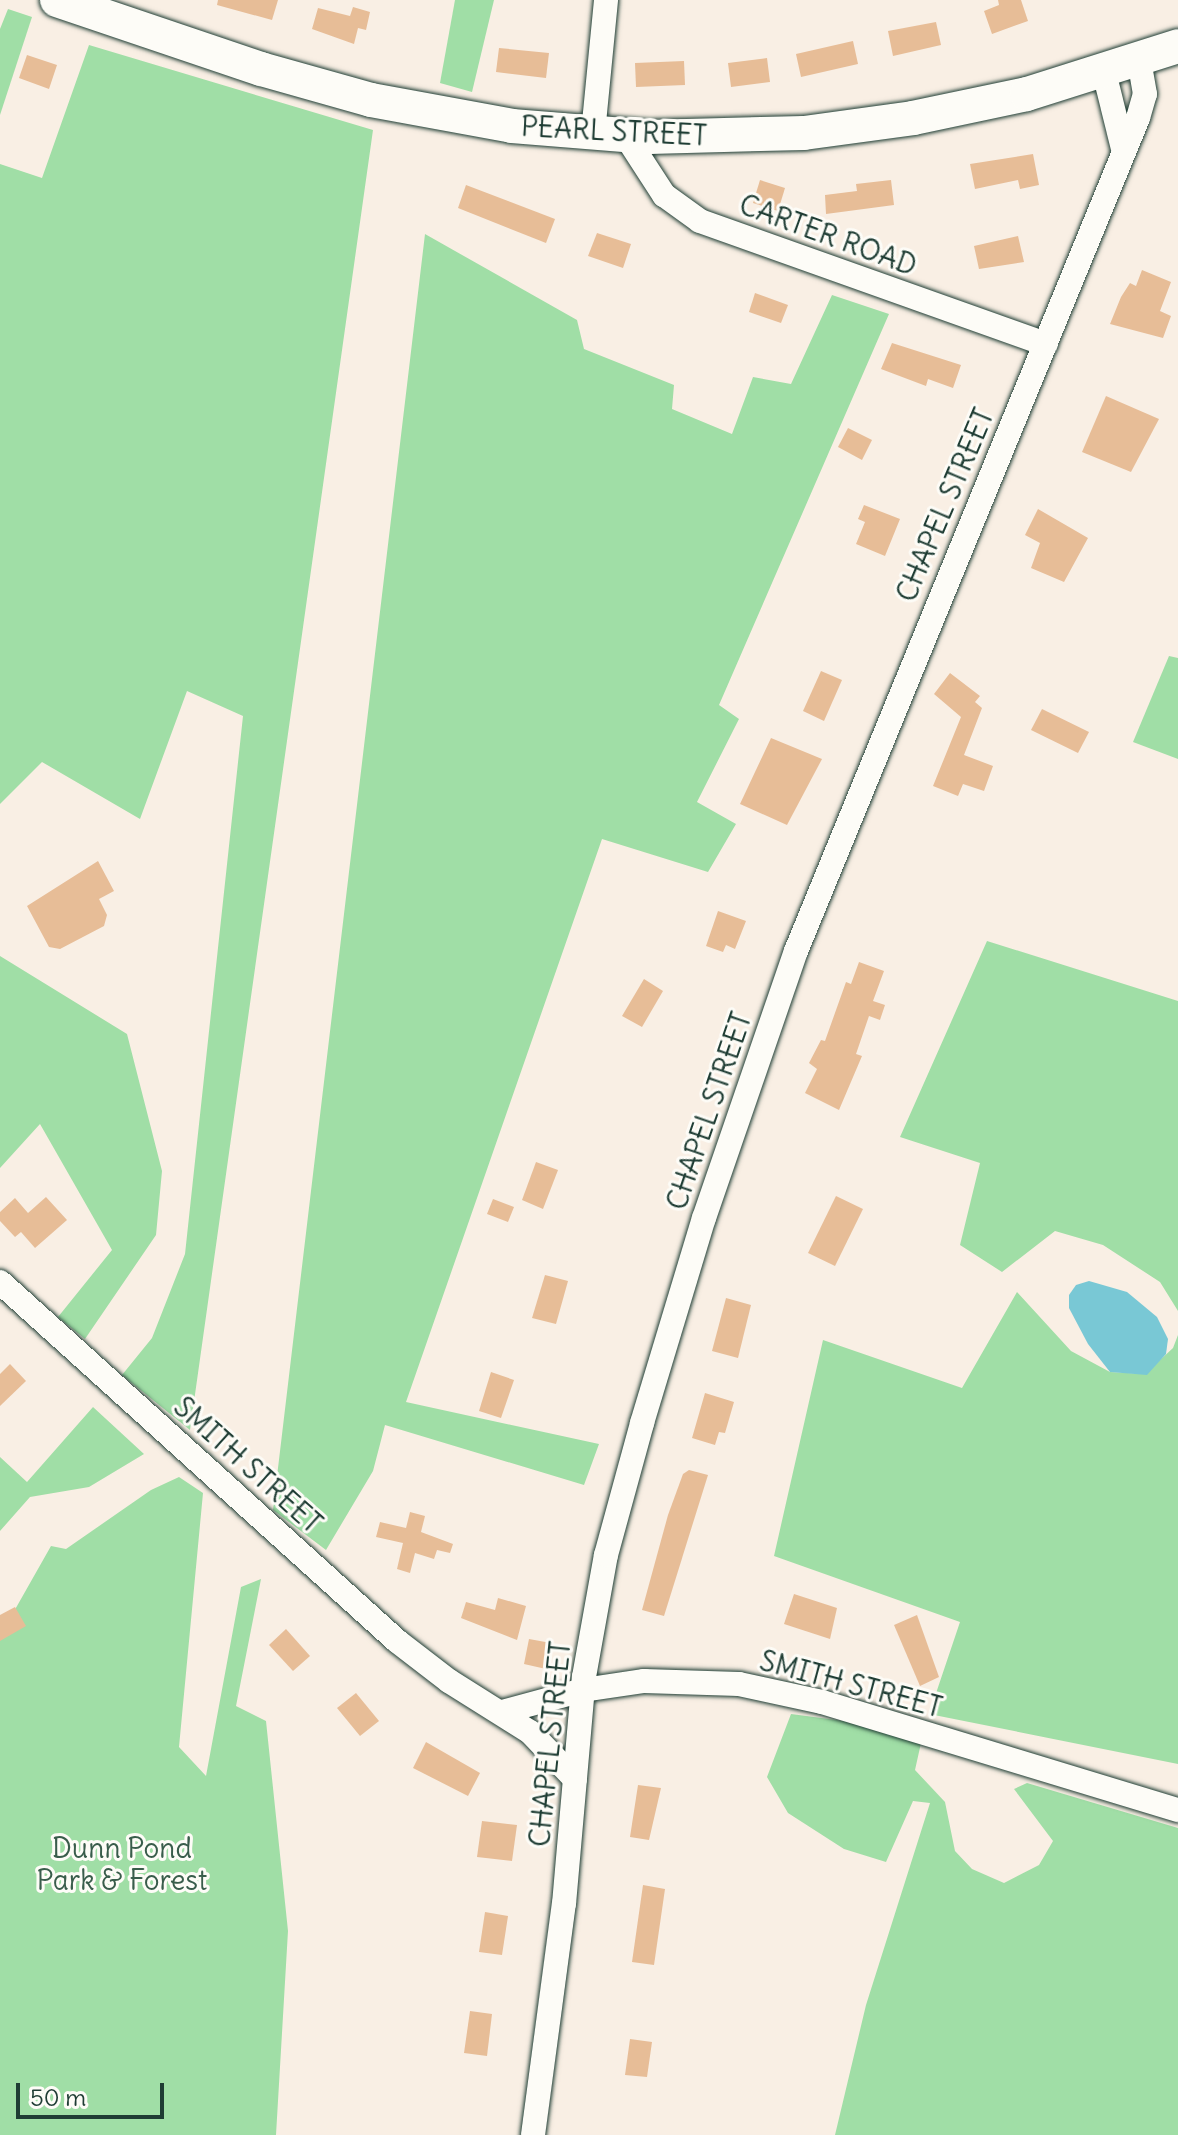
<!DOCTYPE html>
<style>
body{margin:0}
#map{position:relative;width:1178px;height:2135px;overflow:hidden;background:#f9efe4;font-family:Delius,sans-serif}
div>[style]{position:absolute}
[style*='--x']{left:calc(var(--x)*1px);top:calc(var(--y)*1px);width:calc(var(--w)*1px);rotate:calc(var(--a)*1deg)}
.green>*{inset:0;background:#a0dea6}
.water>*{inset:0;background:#79c8d5}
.building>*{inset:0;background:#e7bd97}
.roads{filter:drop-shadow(0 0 2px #1f3d34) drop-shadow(0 0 2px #1f3d34)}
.minor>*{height:24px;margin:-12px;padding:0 12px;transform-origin:12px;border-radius:12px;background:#fdfcf7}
.secondary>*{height:34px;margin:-17px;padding:0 17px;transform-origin:17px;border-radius:17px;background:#fdfcf7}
span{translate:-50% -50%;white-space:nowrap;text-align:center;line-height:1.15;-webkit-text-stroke:6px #fdfcf7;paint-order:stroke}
.street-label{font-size:28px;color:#1f3d34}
.park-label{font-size:28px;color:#395d4b}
.scale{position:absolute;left:16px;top:2083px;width:148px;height:36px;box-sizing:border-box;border:4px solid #1f3d34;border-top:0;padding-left:10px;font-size:24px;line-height:28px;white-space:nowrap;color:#1f3d34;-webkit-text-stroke:6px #fdfcf7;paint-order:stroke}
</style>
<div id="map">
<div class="green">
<i style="clip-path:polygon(455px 0,494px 0,472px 92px,440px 83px)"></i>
<i style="clip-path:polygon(8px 9px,32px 17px,0 115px,0 29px)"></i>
<i style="clip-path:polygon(89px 45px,373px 130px,190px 1430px,122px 1375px,152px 1338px,185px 1254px,243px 716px,187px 691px,140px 819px,42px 762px,0 804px,0 164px,42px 178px)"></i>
<i style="clip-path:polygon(425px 234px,577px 320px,584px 349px,674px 385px,672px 409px,732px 434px,753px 377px,791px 384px,832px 295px,889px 314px,719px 705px,739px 719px,697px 802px,736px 824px,708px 872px,602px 839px,406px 1402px,599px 1444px,584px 1485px,385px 1425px,373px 1471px,326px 1550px,273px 1510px)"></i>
<i style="clip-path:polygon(1169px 656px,1178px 658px,1178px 759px,1133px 742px)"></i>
<i style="clip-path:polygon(987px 941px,1178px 1001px,1178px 1311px,1160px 1282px,1103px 1245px,1055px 1231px,1002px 1272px,960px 1245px,980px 1163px,900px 1137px)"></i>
<i style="clip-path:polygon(0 956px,127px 1034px,162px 1171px,156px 1235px,85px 1339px,58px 1317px,112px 1250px,40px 1124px,0 1168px)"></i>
<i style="clip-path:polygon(1017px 1292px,1071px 1351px,1110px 1372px,1145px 1374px,1173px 1348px,1178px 1335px,1178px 1764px,929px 1714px,960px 1622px,774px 1556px,823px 1340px,962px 1388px)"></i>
<i style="clip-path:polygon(93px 1407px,144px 1454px,89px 1487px,30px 1497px,0 1531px,0 1457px,27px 1482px)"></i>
<i style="clip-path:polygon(179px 1477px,203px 1493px,179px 1747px,206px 1776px,241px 1587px,261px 1579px,236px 1706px,266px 1721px,288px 1931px,276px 2135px,0 2135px,0 1636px,51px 1546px,66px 1549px,151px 1490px)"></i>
<i style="clip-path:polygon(791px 1714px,844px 1721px,921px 1743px,915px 1770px,945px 1802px,955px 1851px,972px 1869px,1004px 1883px,1039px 1865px,1053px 1841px,1014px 1789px,1027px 1783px,1178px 1828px,1178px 2135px,835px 2135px,866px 2005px,930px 1803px,913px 1801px,886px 1862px,844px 1849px,788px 1813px,767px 1777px)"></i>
</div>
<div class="water">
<i style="clip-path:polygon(1089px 1281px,1127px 1292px,1157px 1317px,1168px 1339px,1166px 1354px,1147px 1375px,1110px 1372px,1088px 1344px,1069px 1308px,1069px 1295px,1076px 1285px)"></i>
</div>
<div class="building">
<i style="clip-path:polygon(218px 0,278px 0,272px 20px,217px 5px)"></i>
<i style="clip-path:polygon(998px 0,1021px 0,1028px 21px,992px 34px,984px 11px,999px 5px)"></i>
<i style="clip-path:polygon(353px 7px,370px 12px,366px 30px,358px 28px,354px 44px,312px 29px,318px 8px,350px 16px)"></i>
<i style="clip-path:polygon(936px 22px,941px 45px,893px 56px,888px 31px)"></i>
<i style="clip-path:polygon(853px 41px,858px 64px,801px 77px,796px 54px)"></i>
<i style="clip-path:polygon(499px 48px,549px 53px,546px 78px,496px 72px)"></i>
<i style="clip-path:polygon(27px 55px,57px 65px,49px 89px,19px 78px)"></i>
<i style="clip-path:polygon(767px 58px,770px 82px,731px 87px,728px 63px)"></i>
<i style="clip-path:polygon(684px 61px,685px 85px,636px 87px,635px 63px)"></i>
<i style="clip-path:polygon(1033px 154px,1039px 185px,1020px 189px,1018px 180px,975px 189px,970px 164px)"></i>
<i style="clip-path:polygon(760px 180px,785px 188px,778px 211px,753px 203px)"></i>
<i style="clip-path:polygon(891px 180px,894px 205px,826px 214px,825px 195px,857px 191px,856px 184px)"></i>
<i style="clip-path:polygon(466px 185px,555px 219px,546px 243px,458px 208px)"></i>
<i style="clip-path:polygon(597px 233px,631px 244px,623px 268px,588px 256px)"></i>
<i style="clip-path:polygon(1018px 236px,1024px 262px,979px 269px,974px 246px)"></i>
<i style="clip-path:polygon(1142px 270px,1171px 282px,1160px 311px,1171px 316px,1163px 338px,1110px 324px,1121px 297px,1130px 283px,1136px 286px)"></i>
<i style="clip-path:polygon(755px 293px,788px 305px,781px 323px,749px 312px)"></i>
<i style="clip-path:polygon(892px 343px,961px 365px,953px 388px,928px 379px,926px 386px,881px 369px)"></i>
<i style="clip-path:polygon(1106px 396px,1159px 419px,1131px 472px,1082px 452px)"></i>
<i style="clip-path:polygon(848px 428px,872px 440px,862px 460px,838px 447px)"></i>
<i style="clip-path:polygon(864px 505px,900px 519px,885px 556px,856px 544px,865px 522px,858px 519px)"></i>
<i style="clip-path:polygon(1038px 509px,1088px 538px,1064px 582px,1031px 568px,1040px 543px,1025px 535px)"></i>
<i style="clip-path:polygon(821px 671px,842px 680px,824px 721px,803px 711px)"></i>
<i style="clip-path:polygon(950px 673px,980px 696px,975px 702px,982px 708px,964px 755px,993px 766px,984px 791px,963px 784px,958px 796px,933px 786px,961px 717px,934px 694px)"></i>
<i style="clip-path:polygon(1042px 709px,1089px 732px,1078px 753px,1031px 730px)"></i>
<i style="clip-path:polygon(771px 738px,822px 759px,787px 825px,740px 804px)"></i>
<i style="clip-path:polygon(98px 861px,114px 891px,99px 899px,107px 915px,104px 926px,60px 949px,49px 947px,27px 906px)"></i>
<i style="clip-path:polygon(718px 911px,746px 921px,735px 949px,726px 945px,723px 952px,706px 946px)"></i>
<i style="clip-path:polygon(859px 962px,884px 971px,873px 1001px,885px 1005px,880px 1020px,869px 1016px,856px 1054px,862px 1056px,839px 1110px,805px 1093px,817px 1069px,809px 1063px,821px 1040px,825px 1041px,846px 982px,851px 984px)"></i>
<i style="clip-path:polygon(644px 979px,663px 991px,642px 1027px,622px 1016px)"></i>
<i style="clip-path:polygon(536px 1162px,558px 1170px,543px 1209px,522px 1200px)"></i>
<i style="clip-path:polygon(836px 1196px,863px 1209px,835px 1266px,808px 1253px)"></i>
<i style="clip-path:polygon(46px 1197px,67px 1220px,35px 1248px,21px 1232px,15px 1237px,0 1221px,0 1212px,15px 1198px,28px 1213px)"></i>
<i style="clip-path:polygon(493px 1199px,514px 1207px,508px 1222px,487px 1214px)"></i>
<i style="clip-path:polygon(545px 1275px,568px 1281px,556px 1324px,532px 1318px)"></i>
<i style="clip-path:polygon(726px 1298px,751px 1305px,738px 1358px,712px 1351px)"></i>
<i style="clip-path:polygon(10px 1364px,26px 1381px,0 1406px,0 1374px)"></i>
<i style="clip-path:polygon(491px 1372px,514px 1380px,501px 1418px,479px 1411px)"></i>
<i style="clip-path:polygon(705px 1393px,734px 1402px,725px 1433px,719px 1432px,715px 1445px,692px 1438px)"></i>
<i style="clip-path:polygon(689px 1470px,708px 1475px,664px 1616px,642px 1610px,668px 1515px,683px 1474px)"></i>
<i style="clip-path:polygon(410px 1512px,425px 1516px,421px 1532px,453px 1544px,450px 1553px,437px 1550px,434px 1559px,415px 1553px,410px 1573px,397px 1569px,403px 1543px,376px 1537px,380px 1522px,406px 1528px)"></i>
<i style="clip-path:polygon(794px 1594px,837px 1608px,830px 1639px,784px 1624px)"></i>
<i style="clip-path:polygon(498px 1598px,526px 1606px,517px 1640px,461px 1618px,466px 1602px,495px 1610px)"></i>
<i style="clip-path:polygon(15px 1607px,26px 1626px,0 1641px,0 1615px)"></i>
<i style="clip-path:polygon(917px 1615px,939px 1677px,920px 1686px,894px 1625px)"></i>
<i style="clip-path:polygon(286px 1629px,310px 1656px,293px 1671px,269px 1645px)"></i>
<i style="clip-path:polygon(529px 1639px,551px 1643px,546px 1669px,524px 1664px)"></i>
<i style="clip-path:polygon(356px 1693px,379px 1721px,360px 1736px,337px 1708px)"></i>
<i style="clip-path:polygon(426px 1742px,480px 1773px,468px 1796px,413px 1768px)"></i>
<i style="clip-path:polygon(638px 1785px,661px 1788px,649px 1840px,630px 1837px)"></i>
<i style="clip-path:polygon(482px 1821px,517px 1825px,512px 1861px,477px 1857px)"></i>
<i style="clip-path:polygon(643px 1885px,665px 1889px,654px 1965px,632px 1962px)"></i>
<i style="clip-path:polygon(485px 1912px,508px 1916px,502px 1955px,479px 1952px)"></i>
<i style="clip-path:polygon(470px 2011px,492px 2014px,487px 2056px,464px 2053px)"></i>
<i style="clip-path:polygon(630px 2039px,652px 2042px,647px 2077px,625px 2075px)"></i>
</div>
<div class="roads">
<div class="minor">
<i style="--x:1104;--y:72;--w:79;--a:76.1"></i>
<i style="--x:593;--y:133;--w:134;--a:-84.4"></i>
<i style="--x:625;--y:135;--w:72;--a:57"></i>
<i style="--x:664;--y:195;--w:44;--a:35.8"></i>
<i style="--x:700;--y:221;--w:367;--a:19.6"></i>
<i style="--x:0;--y:1282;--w:535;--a:42.12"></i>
<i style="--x:397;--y:1641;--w:66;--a:37.6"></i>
<i style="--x:449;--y:1681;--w:96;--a:32.2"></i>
<i style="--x:530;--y:1732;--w:65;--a:46.2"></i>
<i style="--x:502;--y:1712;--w:84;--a:-15.2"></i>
<i style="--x:583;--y:1690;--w:62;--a:-8.4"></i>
<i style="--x:644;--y:1681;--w:95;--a:1.8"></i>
<i style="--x:739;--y:1684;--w:85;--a:12.2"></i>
<i style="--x:822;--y:1702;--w:372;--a:16.9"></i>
<i style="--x:533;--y:2135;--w:233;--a:-82.4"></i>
<i style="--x:564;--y:1904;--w:228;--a:-85"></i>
<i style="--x:584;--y:1677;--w:124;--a:-79.8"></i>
<i style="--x:606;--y:1555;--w:137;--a:-74.7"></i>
<i style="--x:642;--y:1423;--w:214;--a:-73.2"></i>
<i style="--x:704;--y:1218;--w:282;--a:-71"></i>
<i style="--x:796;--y:951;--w:900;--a:-67.68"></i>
<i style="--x:1138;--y:118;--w:25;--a:-74"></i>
<i style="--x:1145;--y:94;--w:34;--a:-100"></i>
</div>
<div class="secondary">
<i style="--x:57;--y:0;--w:215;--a:18.7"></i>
<i style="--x:261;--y:69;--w:114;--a:15.7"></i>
<i style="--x:371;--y:100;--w:143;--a:10.4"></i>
<i style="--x:512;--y:126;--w:137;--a:4.6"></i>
<i style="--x:649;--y:137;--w:155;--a:-1.5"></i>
<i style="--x:804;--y:133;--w:110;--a:-7.8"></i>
<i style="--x:913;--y:118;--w:116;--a:-11.9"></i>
<i style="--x:1027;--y:94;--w:158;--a:-17.6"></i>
</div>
</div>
<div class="street-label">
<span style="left:614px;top:131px;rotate:3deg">PEARL STREET</span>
<span style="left:828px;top:235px;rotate:20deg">CARTER ROAD</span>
<span style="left:945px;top:505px;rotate:-67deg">CHAPEL STREET</span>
<span style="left:709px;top:1111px;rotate:-71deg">CHAPEL STREET</span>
<span style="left:248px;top:1465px;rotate:42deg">SMITH STREET</span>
<span style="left:851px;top:1684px;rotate:15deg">SMITH STREET</span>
<span style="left:550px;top:1744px;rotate:-84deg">CHAPEL STREET</span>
</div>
<div class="park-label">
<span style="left:122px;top:1864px">Dunn Pond<br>Park &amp; Forest</span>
</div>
<div class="scale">50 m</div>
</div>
